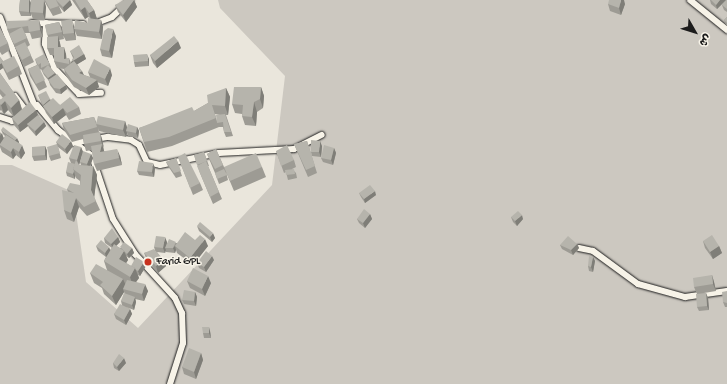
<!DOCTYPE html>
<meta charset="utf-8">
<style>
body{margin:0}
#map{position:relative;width:727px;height:384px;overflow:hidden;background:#eae6dc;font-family:"Gochi Hand","Playpen Sans Arabic",sans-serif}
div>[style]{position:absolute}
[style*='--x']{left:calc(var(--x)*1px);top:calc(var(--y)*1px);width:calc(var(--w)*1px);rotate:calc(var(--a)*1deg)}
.green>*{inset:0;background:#ccc8c0}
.roads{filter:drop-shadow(0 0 1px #1c1c1c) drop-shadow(0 0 1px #1c1c1c)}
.minor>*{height:6px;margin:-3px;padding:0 3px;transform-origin:3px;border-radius:3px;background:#f7f3e8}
.wall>*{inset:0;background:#9d9b94}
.shaded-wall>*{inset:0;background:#7f7e78}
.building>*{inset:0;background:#b6b4ac}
.dots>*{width:11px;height:11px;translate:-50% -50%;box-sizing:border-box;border:2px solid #f7f3e8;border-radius:50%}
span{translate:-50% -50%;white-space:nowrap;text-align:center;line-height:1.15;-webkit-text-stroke:3px #f7f3e8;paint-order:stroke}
.poi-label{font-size:11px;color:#1c1c1c}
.left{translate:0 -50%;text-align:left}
.north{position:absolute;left:675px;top:12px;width:40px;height:40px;-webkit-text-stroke:3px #f7f3e8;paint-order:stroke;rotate:129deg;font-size:11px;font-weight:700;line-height:16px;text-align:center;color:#1c1c1c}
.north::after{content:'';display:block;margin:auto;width:14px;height:18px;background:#1c1c1c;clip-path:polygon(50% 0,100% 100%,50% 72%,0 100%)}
</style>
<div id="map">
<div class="green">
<i style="clip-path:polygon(218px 0,727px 0,727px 384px,0 384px,0 165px,12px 165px,73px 192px,86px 282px,138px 328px,272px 185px,285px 76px,220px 8px)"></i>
</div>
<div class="roads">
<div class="minor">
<i style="--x:690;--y:0;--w:48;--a:39"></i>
<i style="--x:0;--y:17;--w:97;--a:68.7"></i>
<i style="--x:32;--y:23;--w:51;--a:1.1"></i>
<i style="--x:46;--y:23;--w:21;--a:93"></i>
<i style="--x:45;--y:44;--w:26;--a:69"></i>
<i style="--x:54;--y:68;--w:36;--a:46"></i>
<i style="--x:79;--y:94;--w:22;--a:-3"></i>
<i style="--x:94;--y:24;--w:19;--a:-21"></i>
<i style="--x:112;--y:17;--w:25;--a:-43"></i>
<i style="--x:15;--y:96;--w:20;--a:53"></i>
<i style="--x:37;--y:105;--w:33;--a:50"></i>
<i style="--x:58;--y:130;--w:43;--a:37.4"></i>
<i style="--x:92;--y:156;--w:66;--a:71.6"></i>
<i style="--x:113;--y:219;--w:41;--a:57.8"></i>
<i style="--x:135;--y:254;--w:59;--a:47.7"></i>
<i style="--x:175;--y:298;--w:17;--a:65"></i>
<i style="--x:182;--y:313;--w:30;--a:88"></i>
<i style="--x:183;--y:343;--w:43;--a:107.6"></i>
<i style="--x:0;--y:117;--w:13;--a:18"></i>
<i style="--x:12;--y:121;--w:8;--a:-30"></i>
<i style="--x:73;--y:143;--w:36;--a:-10"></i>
<i style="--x:108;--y:137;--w:23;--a:7"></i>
<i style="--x:131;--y:140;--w:9;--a:32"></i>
<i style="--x:139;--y:145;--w:19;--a:65"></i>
<i style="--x:147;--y:162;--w:13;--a:13"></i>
<i style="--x:160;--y:165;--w:60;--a:-11.5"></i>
<i style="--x:219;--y:153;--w:75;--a:-3.1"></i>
<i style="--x:294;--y:149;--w:31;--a:-27"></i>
<i style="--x:579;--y:248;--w:14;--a:12"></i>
<i style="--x:593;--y:251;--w:56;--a:36.3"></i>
<i style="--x:638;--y:284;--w:49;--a:15.5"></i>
<i style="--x:685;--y:297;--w:42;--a:-8.1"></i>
</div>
</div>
<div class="wall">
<i style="clip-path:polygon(20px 0,30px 0,31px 3px,44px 0,46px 7px,45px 20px,39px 20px,41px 27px,43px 37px,32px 39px,30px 33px,25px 33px,30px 45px,27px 47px,34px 62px,24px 67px,12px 41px,7px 29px,38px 20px,33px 19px,31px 14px,31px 16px,21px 16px,19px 11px)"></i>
<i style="clip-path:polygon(44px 0,70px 0,72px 5px,64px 12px,59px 6px,62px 13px,53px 16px,46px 4px)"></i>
<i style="clip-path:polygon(72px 0,87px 0,94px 10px,97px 19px,101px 20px,103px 27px,102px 39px,77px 36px,75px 31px,76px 40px,66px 41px,63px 35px,64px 39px,59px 40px,60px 43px,61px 47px,66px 54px,66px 59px,69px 58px,71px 63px,73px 58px,70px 51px,84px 54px,86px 59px,77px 64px,84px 75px,90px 77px,88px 72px,112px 75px,108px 86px,97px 82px,99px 87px,89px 95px,74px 87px,66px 76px,64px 69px,57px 68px,54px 61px,54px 55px,50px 55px,47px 48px,48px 37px,45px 25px,59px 22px,62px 29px,74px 27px,88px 23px,90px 18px,88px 17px,85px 19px)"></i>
<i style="clip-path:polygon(134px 0,137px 7px,126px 22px,118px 12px,115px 5px)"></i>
<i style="clip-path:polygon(710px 0,726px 0,717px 9px,711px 4px)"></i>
<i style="clip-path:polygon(727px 0,727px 12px,724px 10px,722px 5px)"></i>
<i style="clip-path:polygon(608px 4px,625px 4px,621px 15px,610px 11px)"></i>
<i style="clip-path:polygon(727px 17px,727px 26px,726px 25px,724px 20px)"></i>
<i style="clip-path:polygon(0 28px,8px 43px,10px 50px,2px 55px,0 52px)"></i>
<i style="clip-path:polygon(116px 36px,112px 58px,102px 56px,100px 49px)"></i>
<i style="clip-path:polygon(181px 48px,157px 68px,153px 63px,150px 55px)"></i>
<i style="clip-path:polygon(0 57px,3px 61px,19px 66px,22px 74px,9px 80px,3px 68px,0 70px)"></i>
<i style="clip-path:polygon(35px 59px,50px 64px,51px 68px,56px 75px,66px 85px,67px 89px,61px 94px,56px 93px,50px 85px,49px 81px,44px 75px,41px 69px,40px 70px,47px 87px,39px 91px,30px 76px,28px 69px,37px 65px)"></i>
<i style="clip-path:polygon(149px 59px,149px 66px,135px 67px,134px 62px)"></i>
<i style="clip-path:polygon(0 73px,19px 100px,22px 109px,38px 115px,44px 122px,46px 126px,36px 136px,29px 128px,28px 126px,20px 132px,14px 125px,12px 118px,13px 116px,8px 110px,4px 114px,1px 110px,0 111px,0 99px,1px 100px,3px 98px,0 94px)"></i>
<i style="clip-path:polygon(261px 87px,264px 96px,263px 108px,257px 112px,256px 126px,245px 125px,242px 116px,242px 114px,235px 113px,232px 104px)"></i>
<i style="clip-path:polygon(evenodd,226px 88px,230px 97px,228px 115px,226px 115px,233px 136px,226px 137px,224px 132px,223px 127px,219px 127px,172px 146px,147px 152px,139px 128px,194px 111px,208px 103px,226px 88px,215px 114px,220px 115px,217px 121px,215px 114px)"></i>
<i style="clip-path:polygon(38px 95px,51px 100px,60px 105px,79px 107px,81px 114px,69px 120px,66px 115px,54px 124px,46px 113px)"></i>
<i style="clip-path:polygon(94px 117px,97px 124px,125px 121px,127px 127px,137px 127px,139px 131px,138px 138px,128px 136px,127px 133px,126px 137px,99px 131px,98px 128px,99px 132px,102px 139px,104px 151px,120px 156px,122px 165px,97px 171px,94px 164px,92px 150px,86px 151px,84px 144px,83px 139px,72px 142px,64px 130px,62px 123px)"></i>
<i style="clip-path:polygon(1px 130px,19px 142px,19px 143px,25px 153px,21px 159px,16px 155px,13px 159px,2px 152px,0 147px,0 132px,4px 138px,5px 136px,3px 134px)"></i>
<i style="clip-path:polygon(307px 141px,317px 173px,308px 177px,294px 144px)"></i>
<i style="clip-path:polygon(56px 142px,73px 146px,67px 154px,58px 147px,61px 158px,51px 161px,49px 156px,57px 144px)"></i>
<i style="clip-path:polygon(45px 146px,47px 151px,47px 160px,34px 161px,32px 156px)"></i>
<i style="clip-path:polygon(322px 146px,321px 157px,312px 156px,311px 152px)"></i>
<i style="clip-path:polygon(81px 147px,83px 152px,79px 165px,81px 165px,80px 162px,91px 154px,93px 158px,90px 166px,93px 166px,97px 175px,94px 197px,100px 210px,87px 216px,79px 207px,74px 222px,67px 219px,64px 210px,68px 192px,67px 189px,80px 185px,80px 181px,76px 178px,75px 176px,75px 179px,67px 176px,66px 172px,71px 163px,69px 158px)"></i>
<i style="clip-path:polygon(334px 148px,336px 153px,333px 165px,323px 162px,321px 158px)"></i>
<i style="clip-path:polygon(216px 149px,224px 167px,262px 167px,266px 177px,234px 191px,226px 172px,228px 180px,219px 184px,215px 173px,207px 154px)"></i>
<i style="clip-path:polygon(276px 151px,294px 160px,296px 167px,292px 169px,296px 173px,297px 178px,288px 180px,286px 172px,284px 173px)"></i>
<i style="clip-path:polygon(204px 152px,209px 166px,208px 166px,222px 199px,213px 204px,200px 173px,194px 155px)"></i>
<i style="clip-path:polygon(178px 157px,200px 183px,203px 190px,193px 195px)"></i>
<i style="clip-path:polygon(176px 158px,182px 176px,176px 178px,168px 166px,166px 162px)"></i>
<i style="clip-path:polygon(155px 168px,154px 177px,139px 175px,137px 171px)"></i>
<i style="clip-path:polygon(359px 193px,376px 195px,365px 203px,361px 197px)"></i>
<i style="clip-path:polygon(370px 214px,372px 219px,365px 228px,359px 223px,357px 219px)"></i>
<i style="clip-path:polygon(511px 217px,523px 219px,517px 226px,513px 222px)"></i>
<i style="clip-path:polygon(197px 226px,215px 238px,212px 242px,199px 231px)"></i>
<i style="clip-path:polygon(118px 237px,120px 242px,116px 246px,120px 248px,132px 248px,134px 253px,129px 258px,126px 256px,128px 260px,126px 263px,131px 266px,144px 262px,146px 266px,140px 276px,138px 275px,139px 278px,136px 282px,148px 291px,144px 301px,135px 299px,136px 302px,134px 310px,126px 307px,130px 309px,132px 314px,126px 325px,116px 319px,114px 314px,122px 305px,121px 301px,125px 294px,124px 292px,116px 305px,104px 294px,102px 288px,94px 283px,90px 273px,107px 270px,104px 261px,106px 257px,98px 251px,96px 246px,110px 250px,112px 248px,105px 243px,104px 238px)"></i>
<i style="clip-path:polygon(195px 240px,208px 246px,193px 265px,177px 253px,176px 250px,175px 253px,166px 252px,166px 250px,165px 253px,157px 252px,166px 266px,158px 273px,147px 260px,144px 253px,155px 250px,154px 247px,167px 242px,167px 243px,177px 243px)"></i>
<i style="clip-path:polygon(703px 241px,719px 246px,722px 253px,713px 259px,705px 248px)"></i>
<i style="clip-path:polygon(577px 244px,579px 248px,573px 255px,562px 249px,560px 245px)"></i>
<i style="clip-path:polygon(593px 257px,595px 261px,593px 272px,589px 271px,588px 266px)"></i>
<i style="clip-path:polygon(214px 260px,206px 272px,199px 268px,197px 263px)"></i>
<i style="clip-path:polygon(712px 275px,714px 282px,716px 291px,704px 293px,706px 293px,708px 298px,709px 310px,699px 311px,697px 307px,697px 294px,694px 287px)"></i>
<i style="clip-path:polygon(187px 281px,211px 283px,205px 296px,190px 288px)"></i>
<i style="clip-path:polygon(727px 291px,727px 307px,725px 307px,723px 302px)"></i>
<i style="clip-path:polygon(195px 292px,197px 297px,196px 306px,184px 304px,182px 300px)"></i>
<i style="clip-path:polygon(210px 331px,211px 338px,204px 338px,203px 333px)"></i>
<i style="clip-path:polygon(201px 353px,203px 360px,196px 379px,184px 374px,182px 367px)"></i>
<i style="clip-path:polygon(113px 363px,126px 363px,119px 371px,114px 368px)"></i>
</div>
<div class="shaded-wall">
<i style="clip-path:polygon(29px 0,31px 3px,30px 12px,31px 16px,29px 12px)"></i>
<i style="clip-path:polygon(44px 0,46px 7px,45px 20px,43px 13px)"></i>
<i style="clip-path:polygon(70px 0,72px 5px,64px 12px,63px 7px)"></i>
<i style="clip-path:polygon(134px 0,137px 7px,126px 22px,123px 15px)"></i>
<i style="clip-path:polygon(621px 0,624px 0,625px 4px,621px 15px,619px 8px)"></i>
<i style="clip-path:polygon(720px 0,726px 0,717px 9px,716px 5px)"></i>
<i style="clip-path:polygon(85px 7px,88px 17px,85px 19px,81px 10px)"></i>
<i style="clip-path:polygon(94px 10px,97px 19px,92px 22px,89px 13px)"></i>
<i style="clip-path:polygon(72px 19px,74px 26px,76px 40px,74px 33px)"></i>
<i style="clip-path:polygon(39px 20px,41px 27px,43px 37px,40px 30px)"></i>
<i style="clip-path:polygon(101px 20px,103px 27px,102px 39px,99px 32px)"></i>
<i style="clip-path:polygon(59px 22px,62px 29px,64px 39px,62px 32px)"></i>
<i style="clip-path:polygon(113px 29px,116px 36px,112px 58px,109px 51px)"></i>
<i style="clip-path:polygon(58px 36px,60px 43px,61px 54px,58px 47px)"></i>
<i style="clip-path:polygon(178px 41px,181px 48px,157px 68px,155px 61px)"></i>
<i style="clip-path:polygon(64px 47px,66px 54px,67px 63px,64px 59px)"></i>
<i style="clip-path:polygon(84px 54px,86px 59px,73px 67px,71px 62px)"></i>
<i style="clip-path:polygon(147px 54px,149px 59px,149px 66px,148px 61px)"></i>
<i style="clip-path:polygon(2px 63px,3px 68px,0 70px,0 64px)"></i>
<i style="clip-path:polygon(110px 68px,112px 75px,108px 86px,105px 79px)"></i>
<i style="clip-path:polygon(82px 71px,85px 78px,79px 73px)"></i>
<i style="clip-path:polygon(55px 73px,57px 77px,50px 83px,48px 78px)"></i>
<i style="clip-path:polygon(97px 80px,99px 87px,89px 95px,86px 88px)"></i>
<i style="clip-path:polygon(66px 85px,67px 89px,61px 94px,60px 89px)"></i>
<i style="clip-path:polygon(261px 87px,264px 96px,263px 108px,260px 99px)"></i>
<i style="clip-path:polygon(226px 88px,230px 97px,228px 115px,225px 106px)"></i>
<i style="clip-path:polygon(50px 99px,52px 103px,43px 106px,44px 110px,43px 105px)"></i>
<i style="clip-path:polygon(19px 100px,22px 110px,14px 117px,11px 108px)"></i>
<i style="clip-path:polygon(5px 101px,8px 110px,4px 114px,1px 105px)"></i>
<i style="clip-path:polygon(254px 102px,257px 112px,256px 126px,252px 117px)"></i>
<i style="clip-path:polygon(63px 108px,66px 115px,54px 124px,52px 117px)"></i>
<i style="clip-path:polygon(36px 110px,39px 117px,27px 124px,28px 126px,20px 132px,18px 125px)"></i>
<i style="clip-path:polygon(125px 121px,127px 128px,126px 131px,127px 133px,126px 137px,123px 130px)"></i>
<i style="clip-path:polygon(44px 122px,46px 126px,36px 136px,35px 131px)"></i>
<i style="clip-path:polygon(137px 127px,139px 131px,138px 138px,136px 133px)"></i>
<i style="clip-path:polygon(100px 132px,102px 139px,104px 148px,101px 141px)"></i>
<i style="clip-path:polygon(2px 133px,4px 140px,0 145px,0 136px)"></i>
<i style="clip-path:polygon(17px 138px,19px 142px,17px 145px,15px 140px)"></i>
<i style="clip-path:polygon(71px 141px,73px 146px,67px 154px,65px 149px)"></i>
<i style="clip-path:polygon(320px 141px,322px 146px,321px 157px,319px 152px)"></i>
<i style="clip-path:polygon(102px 144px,104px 151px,102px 159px,100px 152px)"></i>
<i style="clip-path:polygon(22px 145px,25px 153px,21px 159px,19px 152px)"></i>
<i style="clip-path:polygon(45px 146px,47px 151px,47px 160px,45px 155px)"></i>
<i style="clip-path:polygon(81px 147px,83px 152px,79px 165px,77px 160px)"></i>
<i style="clip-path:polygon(13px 148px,16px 155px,13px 159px,11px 152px)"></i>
<i style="clip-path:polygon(334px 148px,336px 153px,333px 165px,331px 160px)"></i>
<i style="clip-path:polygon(117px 149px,120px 156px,122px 165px,119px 158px)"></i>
<i style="clip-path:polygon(91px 154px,93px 158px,89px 169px,87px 164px)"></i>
<i style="clip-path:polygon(153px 163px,155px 168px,154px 177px,152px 172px)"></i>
<i style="clip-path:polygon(93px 166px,97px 175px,94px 199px,91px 190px)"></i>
<i style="clip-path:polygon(74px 171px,75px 176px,75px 179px,73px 174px)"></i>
<i style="clip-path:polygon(375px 191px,376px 195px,365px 203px,364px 199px)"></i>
<i style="clip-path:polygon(76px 198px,79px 207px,74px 222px,71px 213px)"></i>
<i style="clip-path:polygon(370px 214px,372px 219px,365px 228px,363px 223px)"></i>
<i style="clip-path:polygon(522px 215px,523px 219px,517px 226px,515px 221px)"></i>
<i style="clip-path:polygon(213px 233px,215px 238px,212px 242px,210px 237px)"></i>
<i style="clip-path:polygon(118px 237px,120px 242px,113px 249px,111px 244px)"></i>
<i style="clip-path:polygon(165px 237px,167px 242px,166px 248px,165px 248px,166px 250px,165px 253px,163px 248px)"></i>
<i style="clip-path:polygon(205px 239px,208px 246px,193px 265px,190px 258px)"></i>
<i style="clip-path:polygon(577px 244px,579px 248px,573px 255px,571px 250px)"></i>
<i style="clip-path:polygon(175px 246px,176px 250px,175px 253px,173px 248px)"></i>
<i style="clip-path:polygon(719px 246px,722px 253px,713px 259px,710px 252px)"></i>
<i style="clip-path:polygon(109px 247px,111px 252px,106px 257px,105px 253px)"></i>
<i style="clip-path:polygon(132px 248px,134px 253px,129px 258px,127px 254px)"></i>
<i style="clip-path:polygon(124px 251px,128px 260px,123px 268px,119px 259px)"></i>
<i style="clip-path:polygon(212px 256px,214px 260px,206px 272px,204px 267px)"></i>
<i style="clip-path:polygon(593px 257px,595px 261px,593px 272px,591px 267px)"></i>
<i style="clip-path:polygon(163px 259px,166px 266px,158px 273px,156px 266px)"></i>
<i style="clip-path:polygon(144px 262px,146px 266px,140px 276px,138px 271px)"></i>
<i style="clip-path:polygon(135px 268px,139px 278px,133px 286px,130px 277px)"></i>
<i style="clip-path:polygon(712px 275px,714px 282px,716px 291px,713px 284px)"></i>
<i style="clip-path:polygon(208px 276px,211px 283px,205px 296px,202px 289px)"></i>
<i style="clip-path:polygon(123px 279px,127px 288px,123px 289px,124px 292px,116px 305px,112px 296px)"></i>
<i style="clip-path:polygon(145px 284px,148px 291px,144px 301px,142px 294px)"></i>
<i style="clip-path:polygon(195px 292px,197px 297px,196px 306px,194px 301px)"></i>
<i style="clip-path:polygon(706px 293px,708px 298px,709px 310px,707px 306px)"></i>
<i style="clip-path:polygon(135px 297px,136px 302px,134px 310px,132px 305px)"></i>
<i style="clip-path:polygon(130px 309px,132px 314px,126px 325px,124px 320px)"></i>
<i style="clip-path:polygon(209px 327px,210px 331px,211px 338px,209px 333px)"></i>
<i style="clip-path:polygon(201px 353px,203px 360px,196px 379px,194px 372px)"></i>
<i style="clip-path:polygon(124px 358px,126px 363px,119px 371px,117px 367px)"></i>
</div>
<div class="building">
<i style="clip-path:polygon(20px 0,29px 0,29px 12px,19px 11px)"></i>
<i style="clip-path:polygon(31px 0,44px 0,43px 13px,30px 12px)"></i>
<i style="clip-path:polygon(45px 0,56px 0,59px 6px,50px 9px)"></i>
<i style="clip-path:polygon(56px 0,70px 0,63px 7px)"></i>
<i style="clip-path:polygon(75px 0,87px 0,94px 10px,89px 13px,85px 7px,81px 10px)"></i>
<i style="clip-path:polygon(124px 0,134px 0,123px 15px,115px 5px)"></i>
<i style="clip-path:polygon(609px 0,621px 0,619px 8px,608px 4px)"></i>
<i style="clip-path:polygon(711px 0,720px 0,716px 5px)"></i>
<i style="clip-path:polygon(727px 0,727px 9px,722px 5px)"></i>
<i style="clip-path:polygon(727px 17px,727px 23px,724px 20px)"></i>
<i style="clip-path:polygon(88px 18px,101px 20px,99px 32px,74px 29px,75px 20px,88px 23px)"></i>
<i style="clip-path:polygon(72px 19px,74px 33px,63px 34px,61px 21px)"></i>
<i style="clip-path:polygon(39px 20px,40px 30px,29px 32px,28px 26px,7px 29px,6px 21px)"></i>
<i style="clip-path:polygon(59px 22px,62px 32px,47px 35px,45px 25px)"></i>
<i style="clip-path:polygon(22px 27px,27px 38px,14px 44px,9px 34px)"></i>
<i style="clip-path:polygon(0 28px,8px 43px,0 47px)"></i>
<i style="clip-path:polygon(108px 28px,113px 29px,109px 51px,100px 49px,104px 31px)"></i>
<i style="clip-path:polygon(58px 36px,58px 47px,64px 47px,64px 59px,69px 58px,69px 64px,54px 61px,54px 48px,47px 48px,47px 37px)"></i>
<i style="clip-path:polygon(174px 36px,178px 41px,155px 61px,150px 55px)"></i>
<i style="clip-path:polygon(25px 42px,31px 55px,22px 60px,15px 47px)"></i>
<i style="clip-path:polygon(79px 45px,84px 54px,71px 62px,74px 57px,70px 51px)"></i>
<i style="clip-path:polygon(44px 54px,50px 64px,41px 68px,41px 63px,38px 65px,35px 59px)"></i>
<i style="clip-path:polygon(147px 54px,148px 61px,134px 62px,133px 55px)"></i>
<i style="clip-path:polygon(14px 56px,19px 66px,7px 73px,1px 62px)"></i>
<i style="clip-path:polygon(0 57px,3px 61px,1px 62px,2px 63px,0 64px)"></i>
<i style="clip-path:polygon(94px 59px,110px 68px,105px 79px,88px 72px)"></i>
<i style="clip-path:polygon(74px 61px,82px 71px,79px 73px,97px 80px,86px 88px,72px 80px,64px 69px)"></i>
<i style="clip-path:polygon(38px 65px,45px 80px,36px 84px,28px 69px)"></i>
<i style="clip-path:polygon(48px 65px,55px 73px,48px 78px,42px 71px)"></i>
<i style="clip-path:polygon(0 73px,19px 100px,11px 108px,5px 101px,1px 105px,0 104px,0 100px,6px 95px,0 89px)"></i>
<i style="clip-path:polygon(57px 74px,66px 85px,60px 89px,54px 88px,48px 80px)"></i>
<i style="clip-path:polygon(234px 87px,261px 87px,260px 99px,254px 102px,252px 117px,242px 116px,243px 105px,232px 104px)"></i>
<i style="clip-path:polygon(226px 88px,225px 106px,212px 105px,216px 118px,169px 137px,144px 142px,139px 128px,192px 107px,194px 111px,208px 103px,207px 95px)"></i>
<i style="clip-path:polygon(46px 91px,50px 99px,43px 105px,38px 95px)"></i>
<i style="clip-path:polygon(70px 97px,79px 107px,67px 113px,63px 108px,52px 117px,43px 106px,53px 98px,60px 105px)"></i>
<i style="clip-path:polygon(30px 102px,36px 110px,18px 125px,12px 118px)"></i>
<i style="clip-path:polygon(225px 114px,231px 132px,224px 132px,223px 122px,217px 123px,216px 115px)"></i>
<i style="clip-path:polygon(38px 115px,44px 122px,35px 131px,27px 124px)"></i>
<i style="clip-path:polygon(98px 116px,125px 121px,123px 130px,96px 124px)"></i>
<i style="clip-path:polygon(94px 117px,97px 127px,70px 135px,62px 123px)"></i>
<i style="clip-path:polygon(128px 124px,137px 127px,136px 133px,126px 131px)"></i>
<i style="clip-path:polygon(3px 127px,17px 138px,15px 140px,1px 130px)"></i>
<i style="clip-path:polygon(100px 132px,101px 141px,84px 144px,83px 135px)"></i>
<i style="clip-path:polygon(62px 134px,71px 141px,65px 149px,56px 142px)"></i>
<i style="clip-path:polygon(6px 135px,22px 145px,19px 152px,13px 148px,11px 152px,0 145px,0 144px)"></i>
<i style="clip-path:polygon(311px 140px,320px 141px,319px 152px,311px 152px)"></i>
<i style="clip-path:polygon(307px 141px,315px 166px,306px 170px,294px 144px)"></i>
<i style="clip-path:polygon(57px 144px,60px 153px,49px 156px,47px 147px)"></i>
<i style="clip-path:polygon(102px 144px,100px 152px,117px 149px,119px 158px,94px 164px,91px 146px)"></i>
<i style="clip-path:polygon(74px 145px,81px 147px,77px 160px,69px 158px)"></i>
<i style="clip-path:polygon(287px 145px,294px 160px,281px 166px,276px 151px)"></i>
<i style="clip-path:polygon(324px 145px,334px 148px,331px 160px,321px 158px)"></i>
<i style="clip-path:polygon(45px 146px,45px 155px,32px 156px,32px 147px)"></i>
<i style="clip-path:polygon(216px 149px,223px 165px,215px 169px,207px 154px)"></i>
<i style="clip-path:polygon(83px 151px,91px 154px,87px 164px,80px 162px)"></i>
<i style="clip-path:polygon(204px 152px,207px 161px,197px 165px,194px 155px)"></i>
<i style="clip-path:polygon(185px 153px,200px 183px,190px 188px,178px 157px)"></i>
<i style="clip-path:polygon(256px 153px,262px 167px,230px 181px,224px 167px)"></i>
<i style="clip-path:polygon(176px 158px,181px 171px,174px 173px,166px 162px)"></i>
<i style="clip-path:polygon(76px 160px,79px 165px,93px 166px,91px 190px,96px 201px,84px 207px,76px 198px,71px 213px,64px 210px,62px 190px,74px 193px,67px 189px,70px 183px,80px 185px,81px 175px,73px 169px)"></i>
<i style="clip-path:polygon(139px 161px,153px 163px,152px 172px,137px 171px)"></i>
<i style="clip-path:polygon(206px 161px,219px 192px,210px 197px,197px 166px)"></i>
<i style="clip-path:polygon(68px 162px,75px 164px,73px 169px,74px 171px,73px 174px,66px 172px)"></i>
<i style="clip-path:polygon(224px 169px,227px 175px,217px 179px,215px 173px)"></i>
<i style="clip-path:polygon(294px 169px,295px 174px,286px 175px,285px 170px)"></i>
<i style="clip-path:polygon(370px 185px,375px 191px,364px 199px,359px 193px)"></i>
<i style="clip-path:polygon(364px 209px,370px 214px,363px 223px,357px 219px)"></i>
<i style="clip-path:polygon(518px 211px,522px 215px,515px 221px,511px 217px)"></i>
<i style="clip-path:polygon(200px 222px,213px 233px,210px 237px,197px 226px)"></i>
<i style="clip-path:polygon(112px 228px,118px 237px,111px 244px,104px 238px)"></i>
<i style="clip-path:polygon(185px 232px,195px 240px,200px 235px,205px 239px,190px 258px,175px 246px)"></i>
<i style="clip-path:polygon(712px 235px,719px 246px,710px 252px,703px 241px)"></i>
<i style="clip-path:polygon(156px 236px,165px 237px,163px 248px,154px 247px)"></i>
<i style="clip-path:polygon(568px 236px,577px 244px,571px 250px,560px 245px)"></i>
<i style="clip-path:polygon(169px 239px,176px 242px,173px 248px,165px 248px)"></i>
<i style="clip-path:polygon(101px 240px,109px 247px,105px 253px,96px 246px)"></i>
<i style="clip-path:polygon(124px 242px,132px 248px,127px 254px,120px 247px)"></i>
<i style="clip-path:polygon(114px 244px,124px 251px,119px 259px,135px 268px,130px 277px,104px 261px)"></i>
<i style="clip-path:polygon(154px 249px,163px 259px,156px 266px,144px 253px)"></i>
<i style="clip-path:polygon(206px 251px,212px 256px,204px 267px,197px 263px)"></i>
<i style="clip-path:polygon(589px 256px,593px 257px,591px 267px,588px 266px)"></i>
<i style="clip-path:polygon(136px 257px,144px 262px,138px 271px,136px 270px,135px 268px,131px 266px)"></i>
<i style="clip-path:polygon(96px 264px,123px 279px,112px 296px,100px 285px,103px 282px,90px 273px)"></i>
<i style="clip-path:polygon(193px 268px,208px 276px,202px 289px,187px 281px)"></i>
<i style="clip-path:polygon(712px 275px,713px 284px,694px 287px,693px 278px)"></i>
<i style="clip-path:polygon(127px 280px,145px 284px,142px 294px,123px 289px)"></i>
<i style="clip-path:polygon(184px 290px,195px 292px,194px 301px,182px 300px)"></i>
<i style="clip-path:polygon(727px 291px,727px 303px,723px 302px,722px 292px)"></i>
<i style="clip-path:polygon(124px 293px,135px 297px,132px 305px,121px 301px)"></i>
<i style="clip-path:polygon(706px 293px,707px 306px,697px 307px,696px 294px)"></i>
<i style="clip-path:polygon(120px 304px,130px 309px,124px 320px,114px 314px)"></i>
<i style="clip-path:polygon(202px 327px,209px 327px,209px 333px,203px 333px)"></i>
<i style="clip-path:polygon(189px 348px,201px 353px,194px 372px,182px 367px)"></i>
<i style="clip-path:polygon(119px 354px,124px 358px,117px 367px,113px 363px)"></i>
</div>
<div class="dots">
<i style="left:148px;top:262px;background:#c8321e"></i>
</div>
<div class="poi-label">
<span class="left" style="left:156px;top:262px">Farid GPL</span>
</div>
<div class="north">ش</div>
</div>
